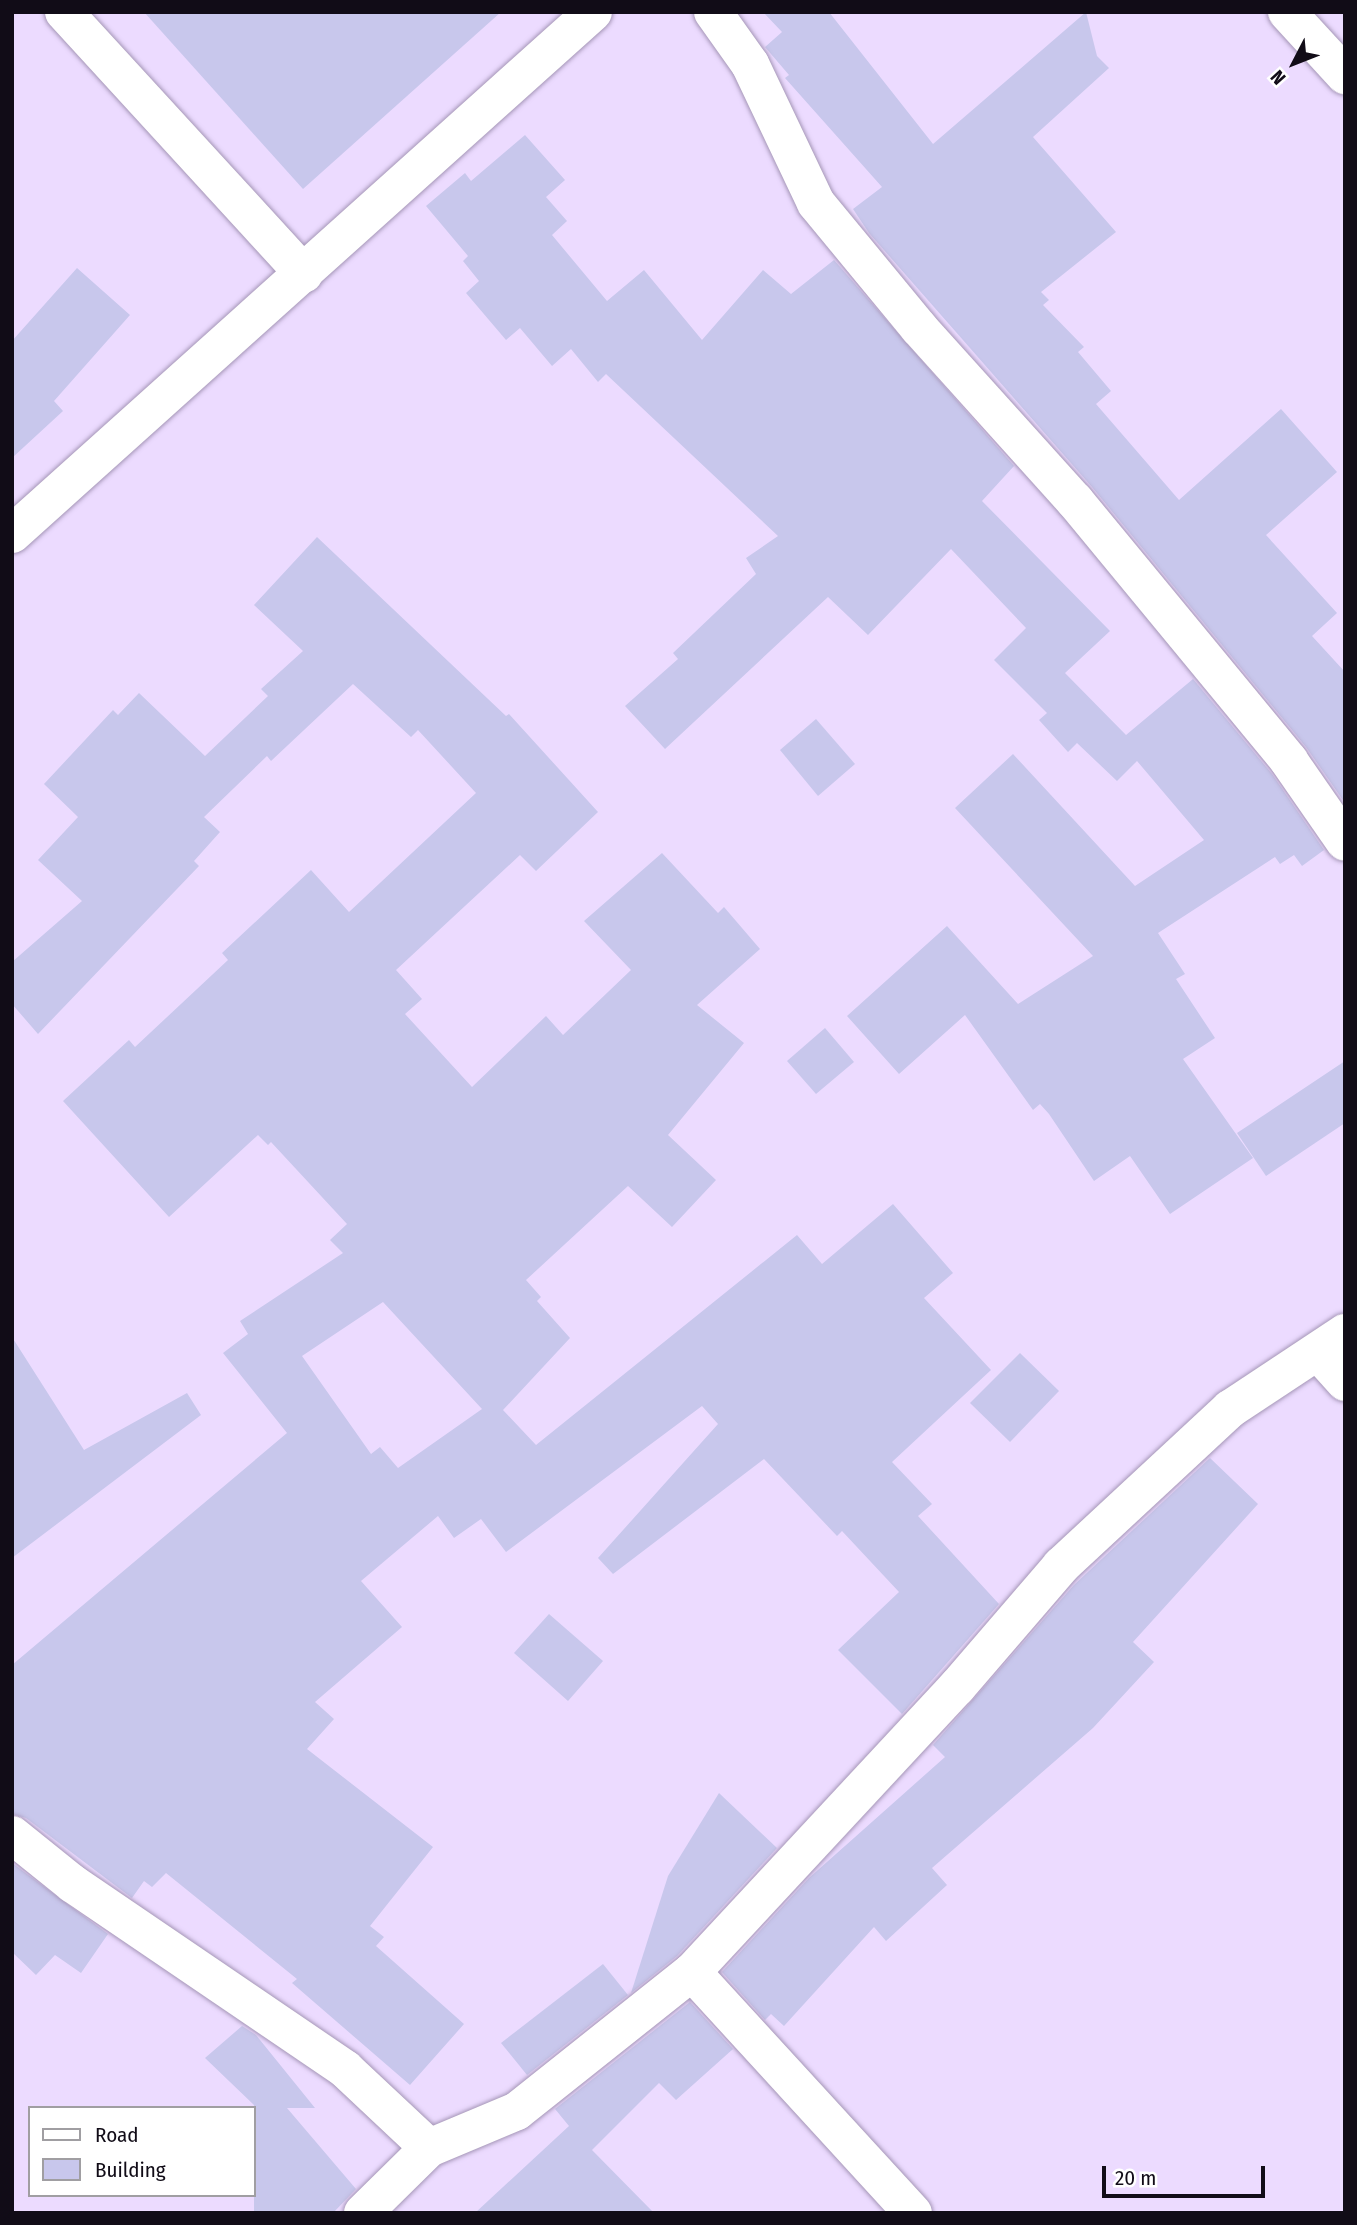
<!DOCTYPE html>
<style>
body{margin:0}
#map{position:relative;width:1357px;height:2225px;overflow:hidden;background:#ecdbff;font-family:"Fira Sans Condensed",sans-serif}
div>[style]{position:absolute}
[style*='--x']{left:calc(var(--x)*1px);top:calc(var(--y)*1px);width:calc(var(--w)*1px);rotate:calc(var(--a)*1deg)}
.building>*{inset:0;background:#c8c7ec}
.roads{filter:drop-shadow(0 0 2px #a596b7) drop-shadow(0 0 2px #a596b7)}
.street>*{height:38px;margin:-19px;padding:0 19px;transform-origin:19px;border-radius:19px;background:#fff}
.secondary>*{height:38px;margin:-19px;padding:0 19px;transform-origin:19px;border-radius:19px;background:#fff}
span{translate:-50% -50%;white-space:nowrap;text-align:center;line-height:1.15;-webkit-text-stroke:5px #fff;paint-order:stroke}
.frame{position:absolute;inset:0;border:14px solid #110c17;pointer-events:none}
.legend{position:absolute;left:28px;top:2106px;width:228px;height:91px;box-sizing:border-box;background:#fff;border:2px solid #a09ea2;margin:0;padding:9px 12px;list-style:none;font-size:21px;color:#110c17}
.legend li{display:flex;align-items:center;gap:14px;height:35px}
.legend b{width:35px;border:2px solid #a09ea2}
.north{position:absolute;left:1259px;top:28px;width:70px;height:70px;-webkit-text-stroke:5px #fff;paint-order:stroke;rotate:228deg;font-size:19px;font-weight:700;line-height:28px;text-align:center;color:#110c17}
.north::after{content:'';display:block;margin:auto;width:24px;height:32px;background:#110c17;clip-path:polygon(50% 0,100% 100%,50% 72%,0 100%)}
.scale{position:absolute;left:1102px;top:2166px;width:163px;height:32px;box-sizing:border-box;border:4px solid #110c17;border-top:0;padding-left:9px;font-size:21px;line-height:24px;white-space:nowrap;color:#110c17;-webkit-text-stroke:5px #fff;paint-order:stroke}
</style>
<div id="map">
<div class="building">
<i style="clip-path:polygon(144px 12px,501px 12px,303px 189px)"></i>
<i style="clip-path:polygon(763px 12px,829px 12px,933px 144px,1086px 12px,1097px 56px,1109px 68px,1033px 137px,1116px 232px,1041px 292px,1049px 300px,1043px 305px,1084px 347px,1078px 352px,1111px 391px,1096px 404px,1179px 500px,1281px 409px,1337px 472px,1266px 535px,1337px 613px,1312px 636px,1345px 672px,1345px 803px,1306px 747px,1092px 487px,869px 233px,853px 209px,882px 187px,785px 78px,789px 75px,765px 47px,782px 32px)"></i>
<i style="clip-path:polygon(525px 135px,565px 180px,546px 197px,567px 221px,552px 235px,607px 301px,644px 270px,702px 340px,763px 270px,791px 294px,834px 260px,1014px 466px,982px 501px,1110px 631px,1065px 673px,1126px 735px,1193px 679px,1272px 774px,1324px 850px,1302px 866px,1294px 855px,1280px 864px,1275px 857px,1158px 933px,1185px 974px,1176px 979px,1215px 1038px,1183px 1059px,1253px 1158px,1170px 1214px,1130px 1156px,1094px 1181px,1049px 1114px,1040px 1104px,1033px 1110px,965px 1015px,899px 1074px,847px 1016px,947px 926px,1018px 1004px,1093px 956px,955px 808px,1013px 754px,1135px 886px,1204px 840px,1137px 761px,1117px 781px,1077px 743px,1068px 752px,1039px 720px,1047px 713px,994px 660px,1026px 628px,951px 549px,868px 635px,828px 597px,665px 749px,625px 706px,678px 659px,673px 653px,756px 574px,746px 558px,778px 536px,606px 374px,598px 382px,571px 349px,552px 366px,520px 328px,506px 340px,466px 293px,479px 281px,463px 261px,468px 256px,426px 206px,465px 173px,471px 181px)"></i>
<i style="clip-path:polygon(77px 268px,130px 315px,54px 401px,63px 411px,12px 458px,12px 341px)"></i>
<i style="clip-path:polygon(evenodd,317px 537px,506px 716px,509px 714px,598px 812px,536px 871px,520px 855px,396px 970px,422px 999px,405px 1014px,472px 1087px,546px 1016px,563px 1035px,631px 970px,584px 921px,662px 853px,718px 913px,724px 907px,760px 949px,697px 1005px,744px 1043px,668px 1135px,716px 1180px,672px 1227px,628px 1186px,526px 1280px,541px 1297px,537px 1301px,570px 1338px,503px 1410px,536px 1445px,797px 1235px,822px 1264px,893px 1204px,953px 1273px,924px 1298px,991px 1370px,892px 1462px,932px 1504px,918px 1516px,999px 1604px,902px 1714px,838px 1650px,899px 1592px,842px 1531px,837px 1536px,764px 1459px,613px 1574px,598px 1558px,718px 1424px,702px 1406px,506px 1552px,481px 1519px,454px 1538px,438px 1516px,361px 1581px,402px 1627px,315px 1702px,334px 1719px,307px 1749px,433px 1847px,370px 1926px,384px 1937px,376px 1946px,464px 2024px,410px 2085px,292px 1983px,297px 1979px,166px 1873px,152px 1887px,144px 1881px,132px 1898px,26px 1818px,12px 1814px,12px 1665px,287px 1433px,223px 1353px,248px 1334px,240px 1321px,343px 1253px,330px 1240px,347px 1224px,271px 1142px,268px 1145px,258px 1135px,169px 1217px,63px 1101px,129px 1040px,135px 1047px,228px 960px,222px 953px,311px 870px,349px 912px,476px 793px,418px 730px,411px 737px,353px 684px,271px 761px,267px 756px,204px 817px,220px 832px,194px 861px,199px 866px,38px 1034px,12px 1004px,12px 962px,82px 901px,38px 860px,78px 817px,44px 784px,113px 710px,118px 715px,139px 693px,205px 756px,268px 696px,261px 689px,303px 651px,254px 605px,317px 537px,383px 1302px,482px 1409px,398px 1468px,380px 1447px,371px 1454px,302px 1356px,383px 1302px)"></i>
<i style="clip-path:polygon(816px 719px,855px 764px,818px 796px,780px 750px)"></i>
<i style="clip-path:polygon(825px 1028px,854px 1062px,816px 1094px,787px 1061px)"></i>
<i style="clip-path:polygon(1345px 1061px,1345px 1123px,1266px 1176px,1237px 1133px)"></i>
<i style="clip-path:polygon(12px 1337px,84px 1450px,187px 1393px,201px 1415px,12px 1558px)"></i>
<i style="clip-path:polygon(1020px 1353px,1059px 1391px,1010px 1442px,970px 1403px)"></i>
<i style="clip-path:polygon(1210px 1458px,1258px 1504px,1133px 1642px,1154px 1662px,1093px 1728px,932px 1868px,947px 1885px,886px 1941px,874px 1927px,784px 2026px,771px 2014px,765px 2020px,722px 1972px,809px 1878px,945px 1757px,933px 1745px,1074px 1585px)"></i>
<i style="clip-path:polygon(549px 1614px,603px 1661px,568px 1701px,514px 1653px)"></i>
<i style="clip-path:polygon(719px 1793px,777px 1848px,677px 1956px,631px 1993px,668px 1876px)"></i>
<i style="clip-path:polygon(12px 1863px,108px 1934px,81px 1973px,55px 1955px,36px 1975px,12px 1952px)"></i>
<i style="clip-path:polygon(603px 1964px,628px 1995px,527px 2075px,501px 2043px)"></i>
<i style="clip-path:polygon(690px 2002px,733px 2049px,676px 2100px,659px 2083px,592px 2150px,654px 2213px,475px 2213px,569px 2126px,555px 2109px)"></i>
<i style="clip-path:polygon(242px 2026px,256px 2035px,315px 2108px,287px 2108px,356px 2189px,333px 2213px,254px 2213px,254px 2105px,205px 2058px)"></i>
</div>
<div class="roads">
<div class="street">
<i style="--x:64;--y:12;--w:355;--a:47.5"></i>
<i style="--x:713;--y:12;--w:64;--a:54.6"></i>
<i style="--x:750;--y:64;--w:154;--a:64.6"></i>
<i style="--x:816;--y:203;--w:162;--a:50.5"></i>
<i style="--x:919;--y:328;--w:233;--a:48"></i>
<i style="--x:1075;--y:501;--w:337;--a:50.5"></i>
<i style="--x:1289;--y:761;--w:98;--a:55.3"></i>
<i style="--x:12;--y:534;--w:781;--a:-41.94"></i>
<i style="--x:1319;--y:1353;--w:39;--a:48"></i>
<i style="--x:12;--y:1835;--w:78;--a:38.8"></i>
<i style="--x:73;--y:1884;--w:329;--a:34.2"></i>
<i style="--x:345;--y:2069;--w:115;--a:43.2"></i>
<i style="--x:692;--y:1972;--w:327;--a:47.5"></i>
<i style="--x:363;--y:2213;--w:93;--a:-44.6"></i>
<i style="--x:429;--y:2148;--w:95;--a:-22.8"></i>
<i style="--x:517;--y:2111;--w:223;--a:-38.5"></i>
<i style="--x:692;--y:1972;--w:389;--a:-47.1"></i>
<i style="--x:957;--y:1687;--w:160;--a:-49.3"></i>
<i style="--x:1061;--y:1566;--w:231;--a:-42.9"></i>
<i style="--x:1230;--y:1409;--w:138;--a:-33.5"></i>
</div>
<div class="secondary">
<i style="--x:1287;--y:12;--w:86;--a:47.4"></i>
</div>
</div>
<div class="frame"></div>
<ul class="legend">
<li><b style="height:9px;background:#fff"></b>Road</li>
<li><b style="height:19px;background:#c8c7ec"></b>Building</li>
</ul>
<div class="north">N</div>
<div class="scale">20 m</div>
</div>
